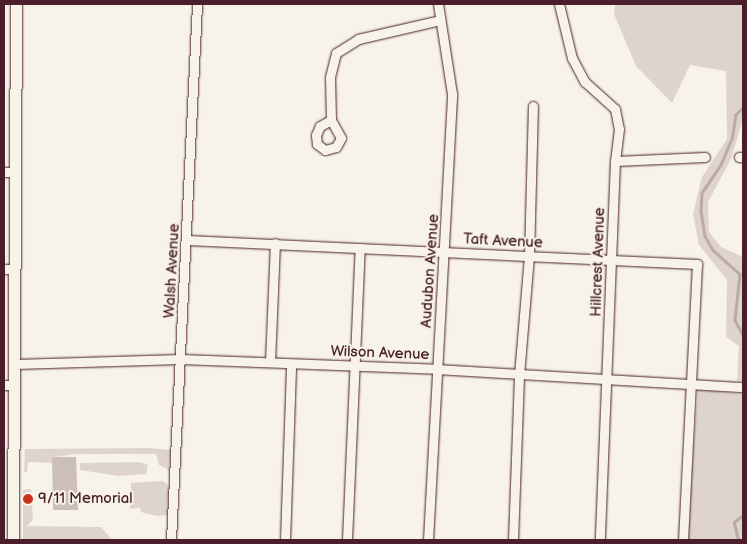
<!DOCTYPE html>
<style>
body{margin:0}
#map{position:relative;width:747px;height:544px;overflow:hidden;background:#f7f3e8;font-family:"Balsamiq Sans",sans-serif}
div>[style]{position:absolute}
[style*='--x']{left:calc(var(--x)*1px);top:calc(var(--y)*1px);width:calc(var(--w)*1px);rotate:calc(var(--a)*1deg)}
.green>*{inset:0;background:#ded4cc}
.stream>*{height:2.5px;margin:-1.25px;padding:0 1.25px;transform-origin:1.25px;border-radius:1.25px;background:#bcaaa7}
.building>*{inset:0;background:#ccbfb9}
.roads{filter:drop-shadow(0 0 1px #4a1f2b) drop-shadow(0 0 1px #4a1f2b)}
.minor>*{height:9px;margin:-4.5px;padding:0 4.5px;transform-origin:4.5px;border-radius:4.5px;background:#f7f3e8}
.major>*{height:11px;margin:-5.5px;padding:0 5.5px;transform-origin:5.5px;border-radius:5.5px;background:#f7f3e8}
.dots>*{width:14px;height:14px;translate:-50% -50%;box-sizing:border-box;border:2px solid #f7f3e8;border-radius:50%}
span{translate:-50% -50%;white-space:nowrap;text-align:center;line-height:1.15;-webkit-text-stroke:4px #f7f3e8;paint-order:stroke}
.street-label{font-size:15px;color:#4a1f2b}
.poi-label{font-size:15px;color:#4a1f2b}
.left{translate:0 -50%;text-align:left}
.frame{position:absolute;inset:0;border:5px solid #4a1f2b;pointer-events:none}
</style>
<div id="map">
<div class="green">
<i style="clip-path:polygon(615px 4px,743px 4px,743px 119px,731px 159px,708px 202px,709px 232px,721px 247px,743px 257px,743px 382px,737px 381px,739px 346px,726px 337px,727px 280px,699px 245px,693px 214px,702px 177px,727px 139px,726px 71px,690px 65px,672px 103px,636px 66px,614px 14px)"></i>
<i style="clip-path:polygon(698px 389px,743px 394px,743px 540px,686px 540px)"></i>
<i style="clip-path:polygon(148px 448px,171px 450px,169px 470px,159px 465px,156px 454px,76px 454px,53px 457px,53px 463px,28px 462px,27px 472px,24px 472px,25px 449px)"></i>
<i style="clip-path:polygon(139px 462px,148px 465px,146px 474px,118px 476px,80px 470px,80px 463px)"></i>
<i style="clip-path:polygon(163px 481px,169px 486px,168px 515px,157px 516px,141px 512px,140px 508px,130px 509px,131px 483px)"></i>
<i style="clip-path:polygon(31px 489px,33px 520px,27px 526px,101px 527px,112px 540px,23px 540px,23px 490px)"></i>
</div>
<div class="stream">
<i style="--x:743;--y:108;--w:10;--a:135"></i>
<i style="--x:736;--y:115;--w:24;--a:99"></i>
<i style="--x:732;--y:139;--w:28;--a:113"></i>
<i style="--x:721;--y:165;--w:34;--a:124"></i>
<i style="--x:702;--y:193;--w:18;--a:93"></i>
<i style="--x:701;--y:211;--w:25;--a:81"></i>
<i style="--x:705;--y:236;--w:16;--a:60"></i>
<i style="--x:713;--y:250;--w:36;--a:42"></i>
<i style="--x:740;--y:274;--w:46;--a:96.2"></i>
<i style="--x:735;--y:320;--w:17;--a:62"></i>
<i style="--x:738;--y:540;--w:18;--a:-103"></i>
<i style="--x:734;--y:522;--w:11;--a:-38"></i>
</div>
<div class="building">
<i style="clip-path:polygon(52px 457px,76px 457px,78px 510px,53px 510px)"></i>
</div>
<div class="roads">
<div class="minor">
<i style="--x:559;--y:4;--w:56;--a:76.5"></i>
<i style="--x:572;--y:58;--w:27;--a:62"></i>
<i style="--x:585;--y:82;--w:40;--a:42"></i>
<i style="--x:615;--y:109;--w:20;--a:79"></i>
<i style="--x:619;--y:129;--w:32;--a:97"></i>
<i style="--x:615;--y:161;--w:379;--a:92.3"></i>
<i style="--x:331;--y:120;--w:13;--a:151"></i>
<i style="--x:320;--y:126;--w:10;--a:114"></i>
<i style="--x:316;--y:135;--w:9;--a:84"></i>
<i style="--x:317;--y:144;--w:10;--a:37"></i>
<i style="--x:325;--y:150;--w:11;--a:-15"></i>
<i style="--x:336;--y:147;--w:10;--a:-61"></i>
<i style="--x:341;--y:138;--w:21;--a:-119"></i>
<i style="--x:331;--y:120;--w:43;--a:-91.3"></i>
<i style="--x:330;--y:77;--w:25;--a:-76"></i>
<i style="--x:336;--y:53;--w:26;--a:-32"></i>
<i style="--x:358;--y:39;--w:84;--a:-13"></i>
<i style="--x:739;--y:157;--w:4;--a:0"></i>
<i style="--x:615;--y:161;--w:90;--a:-2.5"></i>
<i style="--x:4;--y:172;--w:9;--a:0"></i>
<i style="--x:187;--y:240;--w:511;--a:2.69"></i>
<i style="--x:697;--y:264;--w:276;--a:92.9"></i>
<i style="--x:4;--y:269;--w:9;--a:0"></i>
<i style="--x:270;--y:362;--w:119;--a:-87.6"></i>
<i style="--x:15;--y:364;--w:166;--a:-1.7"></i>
<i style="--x:181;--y:359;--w:255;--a:2.2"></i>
<i style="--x:436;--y:369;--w:308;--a:3.4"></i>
<i style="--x:4;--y:385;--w:11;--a:0"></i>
<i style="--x:171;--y:540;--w:537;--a:-87.22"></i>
<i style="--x:285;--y:540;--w:176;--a:-88"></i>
<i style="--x:347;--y:540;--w:292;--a:-87.5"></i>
<i style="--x:428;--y:540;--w:447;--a:-86.9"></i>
<i style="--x:452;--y:94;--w:91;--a:-98.8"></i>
<i style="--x:513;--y:540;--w:165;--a:-87.9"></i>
<i style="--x:519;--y:375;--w:118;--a:-85.2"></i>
<i style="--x:529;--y:257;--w:151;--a:-88.5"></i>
</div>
<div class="major">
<i style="--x:13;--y:540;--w:536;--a:-89.68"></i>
</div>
</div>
<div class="dots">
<i style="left:28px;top:499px;background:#c8321e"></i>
</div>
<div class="street-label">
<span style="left:503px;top:241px;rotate:3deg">Taft Avenue</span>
<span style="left:598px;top:262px;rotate:-88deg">Hillcrest Avenue</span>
<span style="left:172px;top:271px;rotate:-87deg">Walsh Avenue</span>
<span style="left:430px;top:271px;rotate:-86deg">Audubon Avenue</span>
<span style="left:380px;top:353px;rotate:2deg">Wilson Avenue</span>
</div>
<div class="poi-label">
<span class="left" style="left:38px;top:499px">9/11 Memorial</span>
</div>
<div class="frame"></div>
</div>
